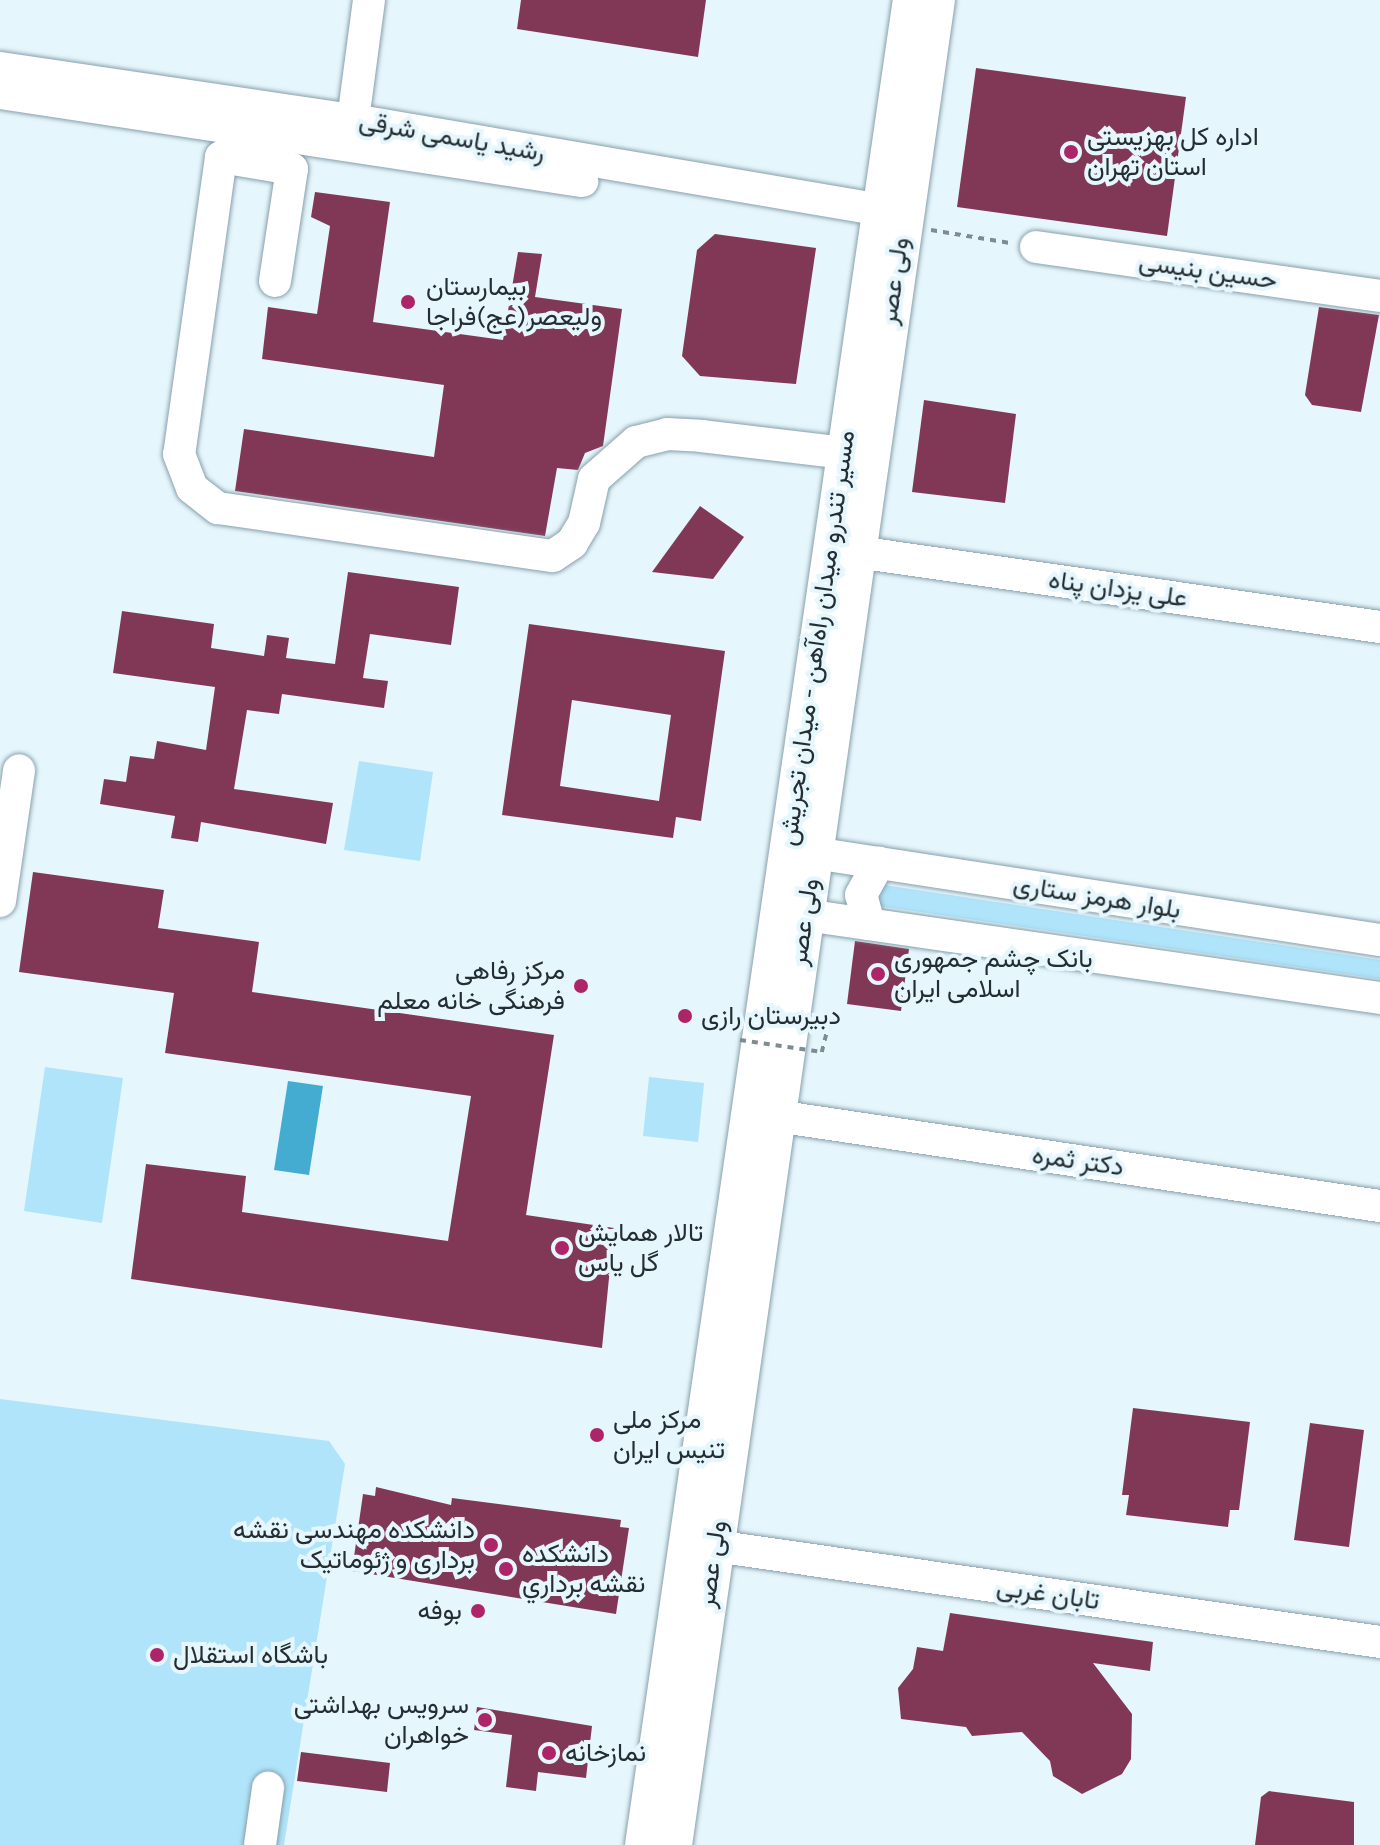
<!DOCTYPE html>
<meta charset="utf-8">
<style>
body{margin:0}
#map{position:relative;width:1380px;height:1845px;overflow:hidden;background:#e6f6fd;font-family:Karla,Vazirmatn,sans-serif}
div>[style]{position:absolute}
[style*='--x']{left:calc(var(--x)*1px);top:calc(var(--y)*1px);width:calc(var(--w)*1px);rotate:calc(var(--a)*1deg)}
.green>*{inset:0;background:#afe4fa}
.water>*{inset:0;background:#45acd1}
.building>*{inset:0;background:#813856}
.path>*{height:4px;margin-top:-2px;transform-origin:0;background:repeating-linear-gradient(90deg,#7e8b91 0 6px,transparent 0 12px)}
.roads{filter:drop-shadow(0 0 2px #87a0ab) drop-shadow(0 0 2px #87a0ab)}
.minor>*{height:32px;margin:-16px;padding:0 16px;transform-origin:16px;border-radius:16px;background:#fff}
.major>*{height:40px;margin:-20px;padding:0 20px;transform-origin:20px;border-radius:20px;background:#fff}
.path-bridge>*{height:4px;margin-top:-2px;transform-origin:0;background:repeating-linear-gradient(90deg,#7e8b91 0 6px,transparent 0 12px)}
.dots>*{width:22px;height:22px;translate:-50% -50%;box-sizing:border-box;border:4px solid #e6f6fd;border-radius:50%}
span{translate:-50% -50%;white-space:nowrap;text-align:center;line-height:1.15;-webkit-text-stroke:8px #e6f6fd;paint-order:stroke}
.street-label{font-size:26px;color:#232d32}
.poi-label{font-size:26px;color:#232d32}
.left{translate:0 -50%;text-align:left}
.right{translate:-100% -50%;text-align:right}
</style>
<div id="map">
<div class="green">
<i style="clip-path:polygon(359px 761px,433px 772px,420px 861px,344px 850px)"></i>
<i style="clip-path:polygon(884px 885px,1380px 960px,1380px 979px,879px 906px,873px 890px)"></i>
<i style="clip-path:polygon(45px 1067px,123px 1078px,102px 1223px,24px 1211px)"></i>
<i style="clip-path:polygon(649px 1077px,704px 1083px,698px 1142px,643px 1136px)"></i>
<i style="clip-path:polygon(0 1399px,329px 1441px,345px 1464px,284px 1845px,0 1845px)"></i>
</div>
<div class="water">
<i style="clip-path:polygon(288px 1081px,323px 1086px,309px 1175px,274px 1170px)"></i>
</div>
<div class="building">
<i style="clip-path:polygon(521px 0,706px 0,698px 57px,517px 29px)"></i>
<i style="clip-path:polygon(976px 68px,1186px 97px,1167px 236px,957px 207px)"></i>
<i style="clip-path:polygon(315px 192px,390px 202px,373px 322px,503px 340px,518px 252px,542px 254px,535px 297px,622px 309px,603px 446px,585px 453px,578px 470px,557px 468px,545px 536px,235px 491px,244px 429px,434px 457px,444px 385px,262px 359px,268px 307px,317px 314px,330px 226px,311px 217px)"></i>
<i style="clip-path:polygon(715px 234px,816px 248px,796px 384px,700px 376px,682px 356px,697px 250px)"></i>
<i style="clip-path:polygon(1319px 307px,1379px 315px,1361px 412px,1312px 405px,1305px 395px)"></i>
<i style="clip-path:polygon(924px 400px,1016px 414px,1005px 503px,912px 492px)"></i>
<i style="clip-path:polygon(700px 506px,744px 537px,713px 579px,652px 572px)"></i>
<i style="clip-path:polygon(348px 572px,459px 587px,451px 645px,370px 634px,363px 678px,388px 681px,384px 708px,282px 694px,279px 714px,247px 710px,234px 789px,333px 803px,326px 844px,201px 822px,198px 842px,171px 838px,175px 816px,100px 804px,104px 779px,126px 782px,130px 756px,154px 759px,157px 741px,206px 750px,215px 687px,113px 673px,122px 611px,214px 624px,211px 648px,264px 656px,267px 635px,289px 638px,286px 658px,335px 664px)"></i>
<i style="clip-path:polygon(evenodd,529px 624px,725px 651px,701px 821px,676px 817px,673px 838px,502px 815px,529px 624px,572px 700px,671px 715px,659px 801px,560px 786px,572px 700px)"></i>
<i style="clip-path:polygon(33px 872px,164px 890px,158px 928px,259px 942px,252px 992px,554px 1035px,526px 1215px,614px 1228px,602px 1348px,131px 1279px,146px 1164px,246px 1176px,242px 1212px,448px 1241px,471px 1096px,165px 1053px,174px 993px,19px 972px)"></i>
<i style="clip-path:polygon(855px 941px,909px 949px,901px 1011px,847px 1004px)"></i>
<i style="clip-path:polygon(1133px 1408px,1250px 1422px,1239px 1510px,1230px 1510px,1228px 1527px,1126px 1515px,1129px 1495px,1122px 1495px)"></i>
<i style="clip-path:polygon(1310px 1423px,1364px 1430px,1349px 1547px,1294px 1540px)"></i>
<i style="clip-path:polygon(376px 1487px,451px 1505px,452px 1498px,621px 1520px,620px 1527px,629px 1528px,616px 1614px,352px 1571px,363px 1494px,375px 1496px)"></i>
<i style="clip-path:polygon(950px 1613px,1153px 1642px,1150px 1671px,1093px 1663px,1132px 1714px,1131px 1759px,1122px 1774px,1082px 1794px,1053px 1776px,1050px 1761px,1022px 1732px,972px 1736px,966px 1727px,901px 1719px,898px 1688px,913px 1669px,917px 1647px,943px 1651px)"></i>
<i style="clip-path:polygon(477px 1707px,592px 1726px,586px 1778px,538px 1772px,536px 1791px,506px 1787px,512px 1735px,474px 1730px)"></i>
<i style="clip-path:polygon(301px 1752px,390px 1763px,387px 1792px,297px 1781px)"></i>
<i style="clip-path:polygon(1269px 1791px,1354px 1802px,1354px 1845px,1255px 1845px,1261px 1797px)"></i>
</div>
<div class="path">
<i style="--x:931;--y:230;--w:80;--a:9.3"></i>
<i style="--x:822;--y:1022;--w:7;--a:8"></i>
<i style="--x:829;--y:1023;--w:30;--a:104"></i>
</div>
<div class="roads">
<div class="minor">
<i style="--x:0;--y:68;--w:357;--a:8.4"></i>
<i style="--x:353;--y:120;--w:554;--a:9.67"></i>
<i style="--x:0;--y:93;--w:589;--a:8.6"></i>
<i style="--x:353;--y:120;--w:121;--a:-82.4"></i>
<i style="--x:1036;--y:247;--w:347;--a:8.1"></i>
<i style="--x:275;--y:281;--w:113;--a:-81.4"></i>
<i style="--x:292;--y:169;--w:72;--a:-170.4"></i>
<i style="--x:221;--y:157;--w:300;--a:98"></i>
<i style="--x:179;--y:454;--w:36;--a:69"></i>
<i style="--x:192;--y:488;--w:33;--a:38"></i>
<i style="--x:218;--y:508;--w:338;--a:8.2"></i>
<i style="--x:553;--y:556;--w:23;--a:-34"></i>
<i style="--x:572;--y:543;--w:23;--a:-59"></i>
<i style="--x:584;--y:523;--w:45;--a:-77.2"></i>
<i style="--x:594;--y:479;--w:56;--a:-41.4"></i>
<i style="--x:636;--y:442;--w:32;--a:-14"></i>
<i style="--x:667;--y:434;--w:34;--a:3"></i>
<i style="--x:701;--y:436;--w:163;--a:6.7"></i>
<i style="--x:857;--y:552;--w:528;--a:8.16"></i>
<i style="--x:814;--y:853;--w:573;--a:8.74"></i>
<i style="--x:0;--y:901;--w:132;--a:-81.7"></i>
<i style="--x:805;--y:915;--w:581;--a:8.21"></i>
<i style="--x:869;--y:924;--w:30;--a:-105"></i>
<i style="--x:861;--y:895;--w:37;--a:-61"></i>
<i style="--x:776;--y:1116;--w:611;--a:8.48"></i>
<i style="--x:715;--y:1546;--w:672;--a:8.21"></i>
<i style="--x:260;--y:1845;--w:58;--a:-82"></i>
<i style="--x:641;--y:1845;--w:1864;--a:-81.74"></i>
</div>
<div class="major">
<i style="--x:672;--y:1845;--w:1864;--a:-81.89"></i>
</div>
</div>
<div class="path-bridge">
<i style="--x:740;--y:1040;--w:83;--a:8.3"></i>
</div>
<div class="dots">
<i style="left:1071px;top:152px;background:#ad2568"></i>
<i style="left:408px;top:302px;background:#ad2568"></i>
<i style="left:878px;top:974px;background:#ad2568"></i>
<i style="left:581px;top:986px;background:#ad2568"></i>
<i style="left:685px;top:1016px;background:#ad2568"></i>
<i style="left:562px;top:1248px;background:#ad2568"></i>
<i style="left:597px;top:1435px;background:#ad2568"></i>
<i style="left:491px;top:1545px;background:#ad2568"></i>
<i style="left:506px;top:1569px;background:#ad2568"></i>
<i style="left:478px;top:1611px;background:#ad2568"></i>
<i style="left:157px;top:1655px;background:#ad2568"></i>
<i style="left:485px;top:1720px;background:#ad2568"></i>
<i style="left:549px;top:1753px;background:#ad2568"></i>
</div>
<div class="street-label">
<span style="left:452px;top:137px;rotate:10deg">رشید یاسمی شرقی</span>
<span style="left:1208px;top:271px;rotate:8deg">حسین بنیسی</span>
<span style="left:894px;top:281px;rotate:-82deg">ولی عصر</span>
<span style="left:1118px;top:589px;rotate:8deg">علی یزدان پناه</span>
<span style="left:817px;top:638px;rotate:-82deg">مسیر تندرو میدان راه‌آهن - میدان تجریش</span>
<span style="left:1097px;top:897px;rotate:9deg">بلوار هرمز ستاری</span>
<span style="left:804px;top:922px;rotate:-82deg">ولی عصر</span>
<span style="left:1078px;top:1161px;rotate:8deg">دکتر ثمره</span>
<span style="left:712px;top:1564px;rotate:-82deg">ولی عصر</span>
<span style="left:1048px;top:1594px;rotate:8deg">تابان غربی</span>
</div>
<div class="poi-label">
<span class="left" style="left:1087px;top:152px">اداره کل بهزیستی<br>استان تهران</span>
<span class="left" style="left:426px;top:302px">بیمارستان<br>ولیعصر(عج)فراجا</span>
<span class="left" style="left:894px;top:974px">بانک چشم جمهوری<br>اسلامی ایران</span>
<span class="right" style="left:565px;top:986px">مرکز رفاهی<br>فرهنگی خانه معلم</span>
<span class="left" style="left:701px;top:1016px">دبیرستان رازی</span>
<span class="left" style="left:578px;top:1248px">تالار همایش<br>گل یاس</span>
<span class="left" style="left:613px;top:1435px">مرکز ملی<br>تنیس ایران</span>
<span class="right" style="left:475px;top:1545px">دانشکده مهندسی نقشه<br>برداری و ژئوماتیک</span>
<span class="left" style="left:522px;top:1569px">دانشكده<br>نقشه برداري</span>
<span class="right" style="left:462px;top:1611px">بوفه</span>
<span class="left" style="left:173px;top:1655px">باشگاه استقلال</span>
<span class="right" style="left:469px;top:1720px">سرویس بهداشتی<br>خواهران</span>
<span class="left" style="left:565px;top:1753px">نمازخانه</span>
</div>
</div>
